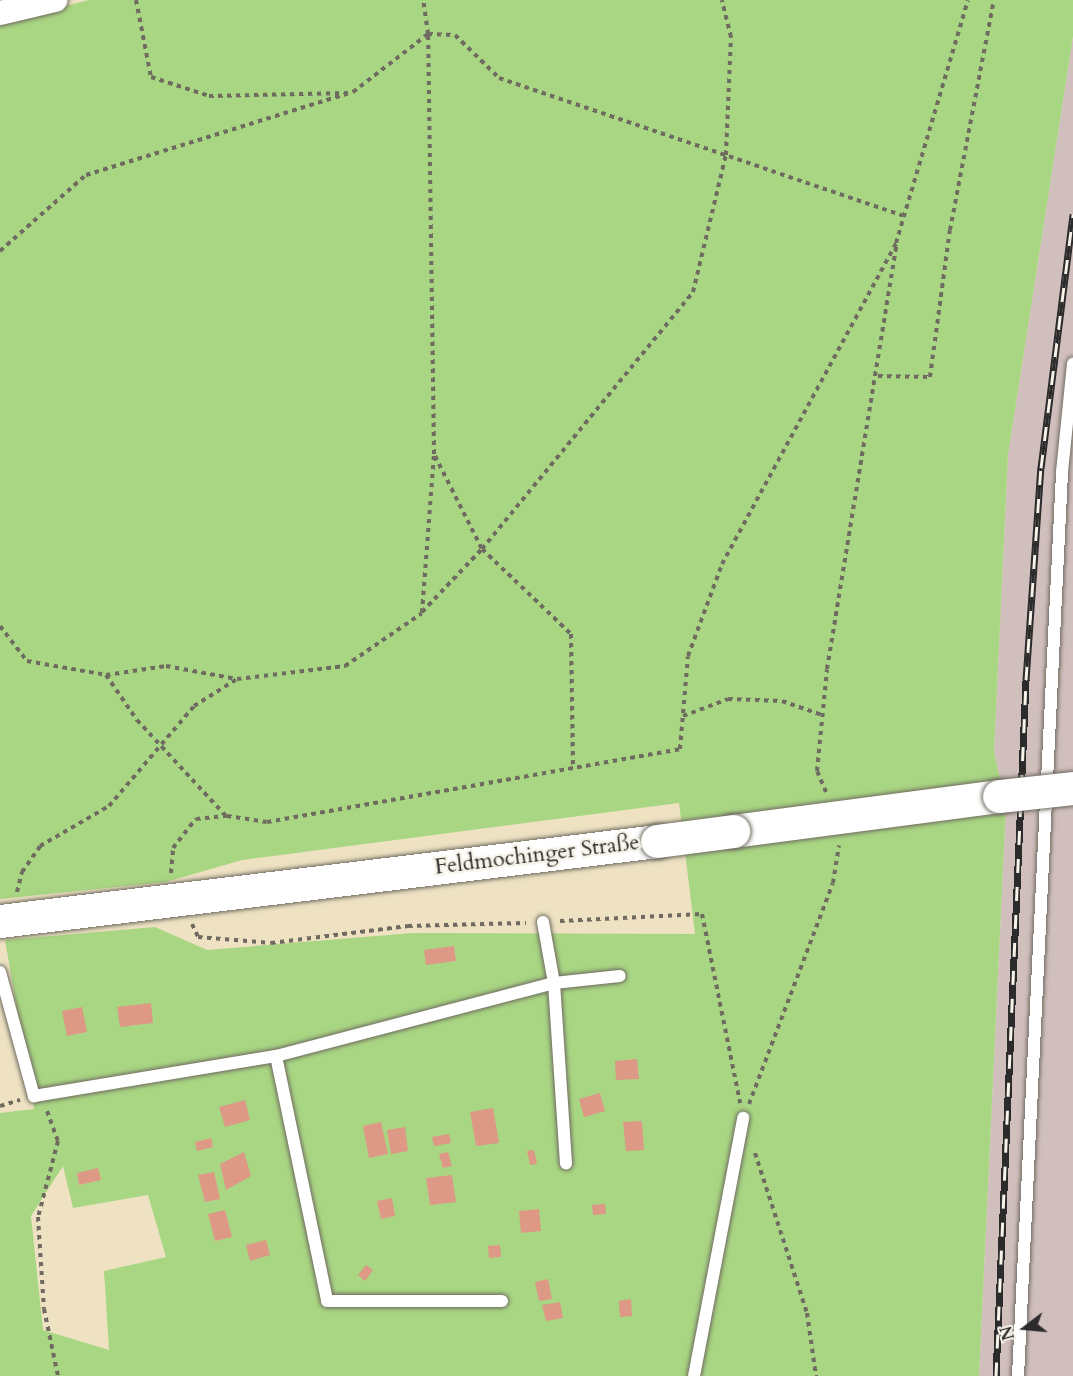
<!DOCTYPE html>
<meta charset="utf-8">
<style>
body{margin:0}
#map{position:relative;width:1073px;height:1376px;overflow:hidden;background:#eee2c3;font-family:Cardo,serif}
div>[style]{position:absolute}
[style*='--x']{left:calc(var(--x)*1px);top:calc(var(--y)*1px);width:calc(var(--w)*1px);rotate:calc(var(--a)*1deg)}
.industrial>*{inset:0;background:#d1bfbe}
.green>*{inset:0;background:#a9d683}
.building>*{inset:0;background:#de9886}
.path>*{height:4px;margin-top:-2px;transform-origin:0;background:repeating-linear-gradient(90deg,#6f6b60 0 4.5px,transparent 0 9px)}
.roads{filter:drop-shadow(0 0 2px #6f6b60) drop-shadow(0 0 2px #6f6b60)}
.lane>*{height:12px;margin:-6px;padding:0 6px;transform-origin:6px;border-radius:6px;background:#fff}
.street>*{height:24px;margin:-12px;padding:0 12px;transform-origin:12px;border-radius:12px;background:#fff}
.secondary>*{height:33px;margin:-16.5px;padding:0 16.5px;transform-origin:16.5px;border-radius:16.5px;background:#fff}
.rail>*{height:7px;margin-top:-3.5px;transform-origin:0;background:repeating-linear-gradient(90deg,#f7f3e8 0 14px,#2b2b2b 0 28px);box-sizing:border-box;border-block:2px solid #2b2b2b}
.bridges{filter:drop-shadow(0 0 2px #6f6b60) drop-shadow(0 0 2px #6f6b60)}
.secondary-bridge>*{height:33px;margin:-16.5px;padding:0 16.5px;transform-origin:16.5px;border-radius:16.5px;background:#fff}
span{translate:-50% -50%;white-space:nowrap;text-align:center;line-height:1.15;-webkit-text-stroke:5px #f7f3e8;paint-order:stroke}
.street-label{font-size:22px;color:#2b2b2b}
.north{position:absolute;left:995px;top:1298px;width:60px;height:60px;-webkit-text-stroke:4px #f7f3e8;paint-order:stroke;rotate:254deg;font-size:16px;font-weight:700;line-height:24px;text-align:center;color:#2b2b2b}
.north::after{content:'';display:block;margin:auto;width:21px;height:27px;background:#2b2b2b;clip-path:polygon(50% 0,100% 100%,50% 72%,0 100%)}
</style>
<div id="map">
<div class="industrial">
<i style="clip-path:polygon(1073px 36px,1073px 1376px,979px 1376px,1006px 806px,994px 752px,1008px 455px)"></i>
</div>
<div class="green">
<i style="clip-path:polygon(evenodd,89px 0,1073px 0,1073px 36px,1008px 455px,994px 752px,1006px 806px,979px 1376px,0 1376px,0 1113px,34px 1109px,5px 940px,155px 927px,207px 950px,413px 933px,695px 934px,679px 803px,242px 860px,166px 882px,0 899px,0 22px,89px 0,63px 1166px,73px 1208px,148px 1195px,166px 1257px,104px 1271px,109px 1350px,43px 1330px,31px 1216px,63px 1166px)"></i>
</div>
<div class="building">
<i style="clip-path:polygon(454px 946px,456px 961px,426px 965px,424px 950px)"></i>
<i style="clip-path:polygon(151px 1003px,153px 1023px,120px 1027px,117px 1007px)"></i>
<i style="clip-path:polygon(82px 1007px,87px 1032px,67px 1036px,62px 1011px)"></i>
<i style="clip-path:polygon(637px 1059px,639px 1079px,616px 1080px,615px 1061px)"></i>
<i style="clip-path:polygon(600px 1093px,605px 1111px,584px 1117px,579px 1099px)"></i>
<i style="clip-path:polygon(245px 1100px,250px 1120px,225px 1127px,219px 1107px)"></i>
<i style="clip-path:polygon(493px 1108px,499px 1143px,476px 1146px,470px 1112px)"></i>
<i style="clip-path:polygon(642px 1121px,644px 1150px,626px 1151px,623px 1122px)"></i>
<i style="clip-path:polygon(381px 1122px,388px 1154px,369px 1158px,363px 1126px)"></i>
<i style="clip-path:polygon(405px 1127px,408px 1151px,391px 1154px,387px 1130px)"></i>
<i style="clip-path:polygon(449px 1134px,451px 1143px,434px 1146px,432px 1137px)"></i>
<i style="clip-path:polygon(211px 1138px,213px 1147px,197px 1151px,195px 1142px)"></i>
<i style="clip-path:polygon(534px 1150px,537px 1164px,530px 1165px,527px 1151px)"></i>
<i style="clip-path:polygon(244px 1152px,251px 1176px,226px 1190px,220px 1164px)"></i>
<i style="clip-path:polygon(448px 1152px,452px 1166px,443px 1168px,439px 1154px)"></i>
<i style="clip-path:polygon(98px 1168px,101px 1180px,79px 1185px,77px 1173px)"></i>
<i style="clip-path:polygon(214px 1172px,220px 1199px,205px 1202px,198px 1175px)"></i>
<i style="clip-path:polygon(452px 1175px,456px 1202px,430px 1205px,426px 1178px)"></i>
<i style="clip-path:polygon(392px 1198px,395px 1216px,381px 1219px,377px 1201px)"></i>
<i style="clip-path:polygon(605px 1204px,606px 1214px,593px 1215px,592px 1205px)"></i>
<i style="clip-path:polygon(539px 1209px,541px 1231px,521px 1233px,519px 1211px)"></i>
<i style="clip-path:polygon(225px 1210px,232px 1237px,215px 1241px,208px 1214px)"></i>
<i style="clip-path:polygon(266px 1240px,270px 1255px,250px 1261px,246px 1245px)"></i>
<i style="clip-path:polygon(500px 1245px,501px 1257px,489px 1258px,488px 1246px)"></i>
<i style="clip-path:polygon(366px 1265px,373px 1270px,365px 1281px,358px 1275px)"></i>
<i style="clip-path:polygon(548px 1279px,552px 1299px,539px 1301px,535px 1282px)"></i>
<i style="clip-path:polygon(631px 1299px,632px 1316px,620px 1317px,619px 1301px)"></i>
<i style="clip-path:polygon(560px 1302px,563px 1318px,546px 1321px,542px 1305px)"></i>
</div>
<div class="path">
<i style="--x:136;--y:0;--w:78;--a:79"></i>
<i style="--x:151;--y:77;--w:61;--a:18.1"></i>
<i style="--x:209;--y:96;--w:139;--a:-1.2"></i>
<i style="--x:0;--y:251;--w:115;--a:-41.5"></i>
<i style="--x:86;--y:175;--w:280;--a:-17.3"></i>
<i style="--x:353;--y:92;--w:95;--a:-37.7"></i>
<i style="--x:428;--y:34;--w:27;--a:2"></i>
<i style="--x:455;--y:35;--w:62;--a:44.3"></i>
<i style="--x:499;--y:78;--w:426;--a:18.8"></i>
<i style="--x:878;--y:376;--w:52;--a:1.1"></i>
<i style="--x:930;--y:377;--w:148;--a:-82.3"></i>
<i style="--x:950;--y:230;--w:234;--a:-79.2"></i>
<i style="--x:435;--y:456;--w:104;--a:63.2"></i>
<i style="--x:482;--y:549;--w:123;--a:43.7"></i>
<i style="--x:571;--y:634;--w:134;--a:89.1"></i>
<i style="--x:422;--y:612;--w:87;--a:-46.4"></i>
<i style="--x:482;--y:549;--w:333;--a:-50.6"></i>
<i style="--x:693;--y:292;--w:141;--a:-76.5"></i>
<i style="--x:726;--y:155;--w:118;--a:-87.6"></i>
<i style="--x:731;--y:37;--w:38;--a:-104"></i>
<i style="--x:0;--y:626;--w:44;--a:52.4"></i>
<i style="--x:27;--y:661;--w:80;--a:10"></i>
<i style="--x:106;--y:675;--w:61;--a:-8.5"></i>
<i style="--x:166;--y:666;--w:72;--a:10.4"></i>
<i style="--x:106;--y:675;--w:55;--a:55.4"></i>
<i style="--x:137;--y:720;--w:131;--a:47.2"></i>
<i style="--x:683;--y:716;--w:48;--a:-20.7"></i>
<i style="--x:728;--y:699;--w:54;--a:2.1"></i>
<i style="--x:782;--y:701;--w:42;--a:19.3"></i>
<i style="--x:826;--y:792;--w:23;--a:-113"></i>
<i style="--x:817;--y:771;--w:102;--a:-84.4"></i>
<i style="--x:827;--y:669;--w:429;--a:-80.7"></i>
<i style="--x:171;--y:873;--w:25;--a:-85"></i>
<i style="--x:173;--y:848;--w:37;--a:-52"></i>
<i style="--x:196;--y:819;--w:31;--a:-6"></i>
<i style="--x:227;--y:816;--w:40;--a:8.5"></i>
<i style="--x:267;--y:822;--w:419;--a:-10"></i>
<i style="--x:680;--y:749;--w:93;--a:-85.1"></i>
<i style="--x:688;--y:656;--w:98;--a:-69.7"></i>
<i style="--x:722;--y:564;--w:365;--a:-61.5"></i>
<i style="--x:896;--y:243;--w:253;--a:-73.5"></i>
<i style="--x:17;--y:892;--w:21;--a:-76"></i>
<i style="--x:22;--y:872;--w:32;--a:-55"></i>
<i style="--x:40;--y:846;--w:80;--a:-30.1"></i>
<i style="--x:109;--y:806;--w:131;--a:-49.6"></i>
<i style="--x:194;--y:706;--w:51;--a:-32.1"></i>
<i style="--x:237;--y:679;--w:109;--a:-6.9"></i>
<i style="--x:345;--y:666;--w:93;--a:-34.5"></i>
<i style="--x:422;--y:613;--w:159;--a:-85.7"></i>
<i style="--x:434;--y:454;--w:420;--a:-90.8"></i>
<i style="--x:428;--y:34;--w:34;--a:-98"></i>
<i style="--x:560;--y:921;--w:142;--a:-2.8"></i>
<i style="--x:702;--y:914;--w:193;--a:78.6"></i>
<i style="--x:192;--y:924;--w:14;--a:65"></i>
<i style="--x:198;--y:937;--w:73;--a:4.7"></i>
<i style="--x:271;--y:943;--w:138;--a:-7.1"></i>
<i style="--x:408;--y:926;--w:118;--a:-1.5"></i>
<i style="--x:749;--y:1104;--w:236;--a:-69.2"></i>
<i style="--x:833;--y:883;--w:38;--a:-81"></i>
<i style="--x:0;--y:1106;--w:21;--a:-17"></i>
<i style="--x:47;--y:1111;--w:32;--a:70"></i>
<i style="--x:58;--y:1141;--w:79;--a:104.7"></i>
<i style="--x:38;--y:1217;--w:92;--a:86.3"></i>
<i style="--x:44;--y:1309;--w:68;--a:78.2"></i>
<i style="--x:755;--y:1153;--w:168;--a:72"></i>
<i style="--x:807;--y:1313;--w:64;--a:81.9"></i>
</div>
<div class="roads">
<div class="lane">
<i style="--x:543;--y:922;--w:62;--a:79.8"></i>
<i style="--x:554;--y:983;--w:181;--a:86.2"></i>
<i style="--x:0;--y:972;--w:129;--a:74.7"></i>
<i style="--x:34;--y:1096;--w:245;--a:-9.4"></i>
<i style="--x:276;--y:1056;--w:250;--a:78.2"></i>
<i style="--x:327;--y:1301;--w:175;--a:0"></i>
<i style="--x:276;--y:1056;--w:287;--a:-14.7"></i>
<i style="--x:554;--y:983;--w:66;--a:-6.1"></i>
<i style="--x:694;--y:1376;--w:263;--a:-79.2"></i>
<i style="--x:1018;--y:1376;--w:905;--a:-87.21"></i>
<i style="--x:1062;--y:472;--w:109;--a:-84.2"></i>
</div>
<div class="street">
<i style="--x:0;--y:13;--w:57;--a:-13.3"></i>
</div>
<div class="secondary">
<i style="--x:733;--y:831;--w:268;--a:-7.5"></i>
<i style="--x:0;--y:921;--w:662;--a:-6.94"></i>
</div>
</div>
<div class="rail">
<i style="--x:996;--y:1376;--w:697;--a:-87.53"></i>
<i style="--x:1026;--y:680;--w:213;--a:-86"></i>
<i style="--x:1041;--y:468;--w:256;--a:-82.8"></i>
</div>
<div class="bridges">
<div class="secondary-bridge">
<i style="--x:999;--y:796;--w:74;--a:-6.2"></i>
<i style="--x:657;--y:841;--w:77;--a:-7.5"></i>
</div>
</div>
<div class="street-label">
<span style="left:537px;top:855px;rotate:-7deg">Feldmochinger Straße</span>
</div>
<div class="north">N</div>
</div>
